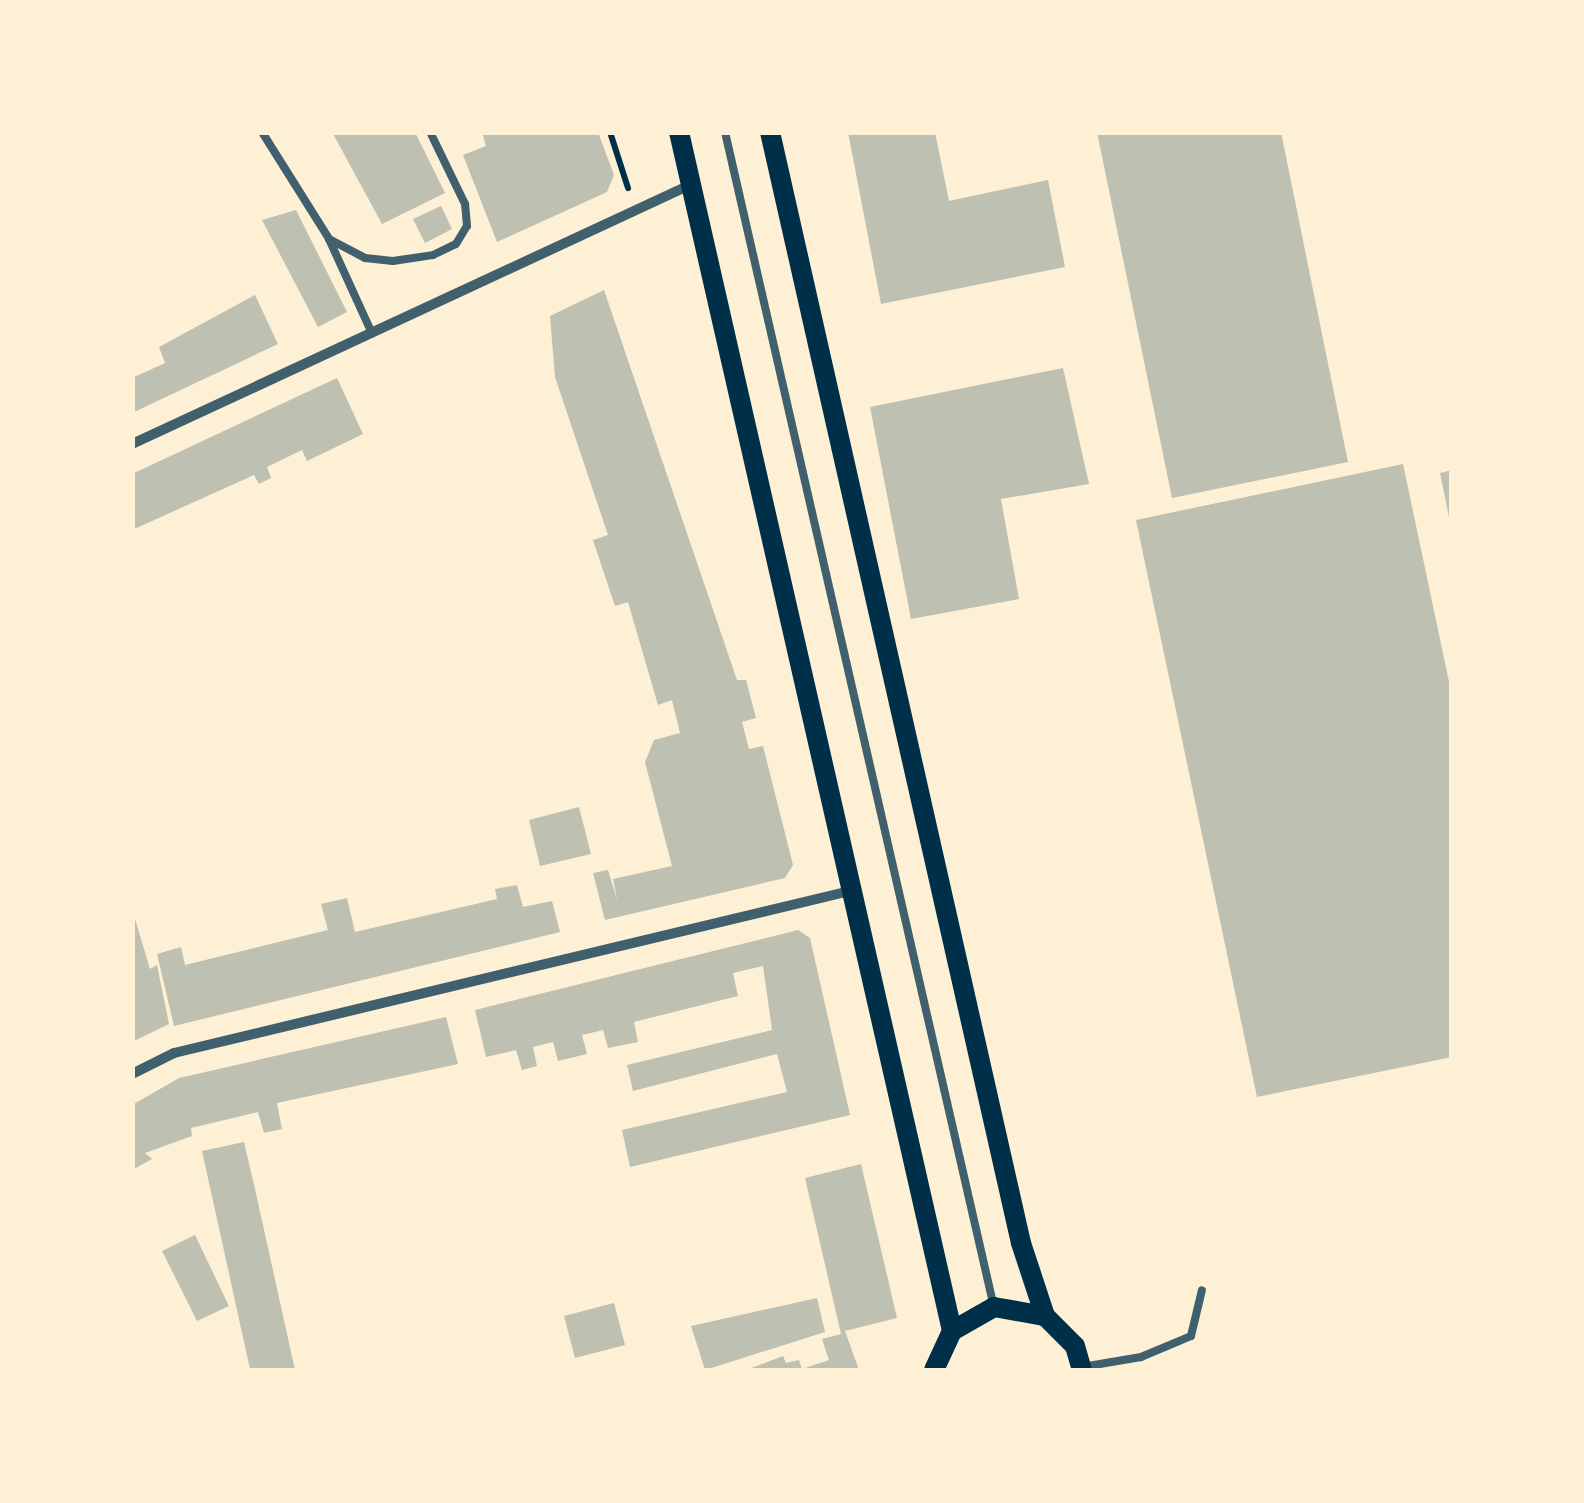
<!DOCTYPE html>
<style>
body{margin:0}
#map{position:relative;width:1584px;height:1503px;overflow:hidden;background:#fdf0d5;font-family:"Golos Text",sans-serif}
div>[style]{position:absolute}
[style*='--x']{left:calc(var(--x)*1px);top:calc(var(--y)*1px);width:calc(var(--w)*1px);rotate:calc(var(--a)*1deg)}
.building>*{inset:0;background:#bec0b2}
.path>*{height:6px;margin:-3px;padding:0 3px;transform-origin:3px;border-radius:3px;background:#003049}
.service>*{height:8px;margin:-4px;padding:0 4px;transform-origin:4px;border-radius:4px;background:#3f606c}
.minor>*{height:10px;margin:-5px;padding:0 5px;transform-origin:5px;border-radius:5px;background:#3f606c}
.secondary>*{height:20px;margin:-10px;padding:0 10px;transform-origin:10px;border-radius:10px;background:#003049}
span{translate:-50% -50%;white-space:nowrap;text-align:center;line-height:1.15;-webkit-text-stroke:8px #fdf0d5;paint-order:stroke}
.frame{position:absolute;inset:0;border:135px solid #fdf0d5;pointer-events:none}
</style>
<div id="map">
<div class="building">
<i style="clip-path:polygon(332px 132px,415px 132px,445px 193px,382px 224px)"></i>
<i style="clip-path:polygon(482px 132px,598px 132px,614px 175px,607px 192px,497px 242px,463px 155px,486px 146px)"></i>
<i style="clip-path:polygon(848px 132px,935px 132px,949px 201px,1048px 180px,1065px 267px,881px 304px)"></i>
<i style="clip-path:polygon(1097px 132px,1281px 132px,1348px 462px,1172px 498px)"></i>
<i style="clip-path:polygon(441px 206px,452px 229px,425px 243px,413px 219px)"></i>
<i style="clip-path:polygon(296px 210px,347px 312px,318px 327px,262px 220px)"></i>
<i style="clip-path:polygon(604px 290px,737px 680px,746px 680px,756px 718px,742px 722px,749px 749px,763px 746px,793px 865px,785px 878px,605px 920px,593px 873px,608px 870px,617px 900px,613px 879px,672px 866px,645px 762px,654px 740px,680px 733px,672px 700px,658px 705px,628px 602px,615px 606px,593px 540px,608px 535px,555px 377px,550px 316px)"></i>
<i style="clip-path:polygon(255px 295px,278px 344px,132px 413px,132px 378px,165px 363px,159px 347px)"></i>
<i style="clip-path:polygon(1063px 368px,1089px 484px,1001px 499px,1019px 599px,911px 619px,870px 407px)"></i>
<i style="clip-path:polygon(337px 378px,363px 434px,307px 461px,302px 450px,267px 467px,271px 478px,259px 484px,254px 475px,132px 530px,132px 474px)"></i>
<i style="clip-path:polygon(1403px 464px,1452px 696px,1452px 1057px,1257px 1097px,1136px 520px)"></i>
<i style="clip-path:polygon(1452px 470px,1452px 522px,1450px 522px,1440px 473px)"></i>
<i style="clip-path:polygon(579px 807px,591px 854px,540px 866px,529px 820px)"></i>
<i style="clip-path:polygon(517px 885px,523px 907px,552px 901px,560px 932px,174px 1026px,157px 954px,181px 947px,185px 965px,328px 930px,321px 904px,347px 898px,355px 932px,497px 899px,495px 889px)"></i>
<i style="clip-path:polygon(132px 909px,150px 969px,157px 965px,169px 1024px,132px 1042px)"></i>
<i style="clip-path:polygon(798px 930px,810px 938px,850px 1115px,630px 1167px,622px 1130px,787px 1092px,777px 1054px,633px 1091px,627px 1065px,772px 1030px,763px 966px,733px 973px,738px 996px,634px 1022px,638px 1042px,608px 1048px,603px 1030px,595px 1032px,582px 1035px,587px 1054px,558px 1061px,553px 1042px,533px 1047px,537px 1066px,522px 1070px,516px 1050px,486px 1057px,475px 1010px)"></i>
<i style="clip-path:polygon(446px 1017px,458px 1064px,277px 1103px,282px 1129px,264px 1133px,258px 1112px,191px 1128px,192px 1136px,145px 1153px,152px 1159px,132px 1170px,132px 1105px,179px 1078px)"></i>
<i style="clip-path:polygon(244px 1142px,255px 1189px,295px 1370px,250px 1369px,202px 1151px)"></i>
<i style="clip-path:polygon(861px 1164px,897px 1318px,845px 1331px,859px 1370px,746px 1370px,783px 1356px,786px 1363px,799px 1360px,802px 1369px,829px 1360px,822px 1339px,841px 1334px,805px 1178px)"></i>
<i style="clip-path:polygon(195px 1235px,229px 1306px,197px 1321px,162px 1251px)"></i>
<i style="clip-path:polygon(817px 1298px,825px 1332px,705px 1370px,691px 1326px)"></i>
<i style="clip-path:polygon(614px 1303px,625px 1345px,575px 1358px,564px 1316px)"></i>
</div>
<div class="path">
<i style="--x:610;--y:132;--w:59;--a:72.2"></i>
</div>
<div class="service">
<i style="--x:262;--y:132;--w:126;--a:57.9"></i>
<i style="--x:329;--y:239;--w:101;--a:65.5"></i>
<i style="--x:725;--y:132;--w:1205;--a:77.11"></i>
<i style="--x:329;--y:239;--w:41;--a:27.8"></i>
<i style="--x:365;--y:258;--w:28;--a:6"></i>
<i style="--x:393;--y:261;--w:40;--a:-8.5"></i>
<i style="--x:433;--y:255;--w:25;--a:-26"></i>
<i style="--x:456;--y:244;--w:21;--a:-59"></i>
<i style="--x:467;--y:226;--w:22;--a:-95"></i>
<i style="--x:465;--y:204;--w:80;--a:-115.9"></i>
<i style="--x:1082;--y:1367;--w:60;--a:-9.6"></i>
<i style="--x:1141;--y:1357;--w:54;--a:-22.8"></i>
<i style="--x:1191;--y:1336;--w:47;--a:-76.6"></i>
</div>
<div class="minor">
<i style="--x:132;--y:444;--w:615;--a:-24.9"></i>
<i style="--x:132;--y:1074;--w:47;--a:-26.6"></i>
<i style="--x:174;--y:1053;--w:695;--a:-13.48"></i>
</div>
<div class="secondary">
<i style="--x:679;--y:132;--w:1230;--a:77.17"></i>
<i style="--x:770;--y:132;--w:1139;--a:77.27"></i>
<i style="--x:1021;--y:1243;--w:77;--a:71.8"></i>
<i style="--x:934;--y:1370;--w:43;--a:-65.2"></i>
<i style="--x:952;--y:1331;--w:48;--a:-29.7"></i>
<i style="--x:994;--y:1307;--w:52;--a:10"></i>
<i style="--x:1045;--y:1316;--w:42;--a:45"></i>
<i style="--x:1075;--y:1346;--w:25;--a:74"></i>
</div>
<div class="frame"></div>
</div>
